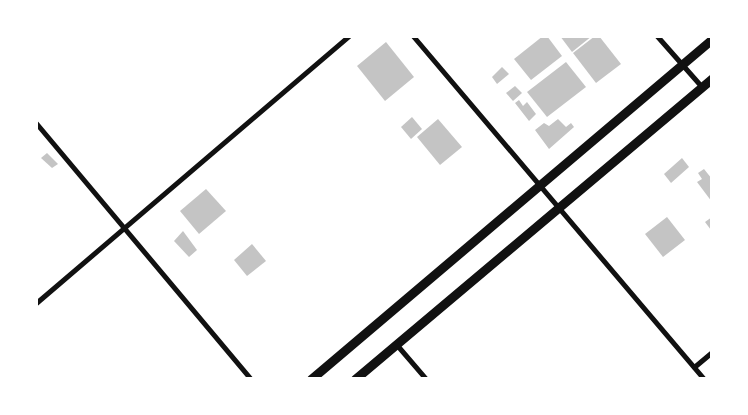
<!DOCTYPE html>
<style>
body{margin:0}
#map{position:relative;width:748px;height:415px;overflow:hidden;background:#fff;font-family:"Titillium Web",sans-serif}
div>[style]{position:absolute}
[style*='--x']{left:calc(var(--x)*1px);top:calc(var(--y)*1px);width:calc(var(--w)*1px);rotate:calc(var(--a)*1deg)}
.building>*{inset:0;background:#c4c4c4}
.minor>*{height:5px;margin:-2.5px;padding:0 2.5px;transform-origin:2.5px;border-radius:2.5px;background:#111}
.tertiary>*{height:9px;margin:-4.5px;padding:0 4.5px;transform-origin:4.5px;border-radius:4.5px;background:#111}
span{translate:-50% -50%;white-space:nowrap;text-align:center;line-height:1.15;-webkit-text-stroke:4.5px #fff;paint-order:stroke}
.frame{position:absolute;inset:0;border:38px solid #fff;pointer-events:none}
</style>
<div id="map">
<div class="building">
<i style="clip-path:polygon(543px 36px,547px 36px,562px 56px,531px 80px,514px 59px)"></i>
<i style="clip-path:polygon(560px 36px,592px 36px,572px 52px)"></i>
<i style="clip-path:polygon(595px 36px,599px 36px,621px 64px,596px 83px,573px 53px)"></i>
<i style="clip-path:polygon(386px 42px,414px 77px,385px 101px,357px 66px)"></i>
<i style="clip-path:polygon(566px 62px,586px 87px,547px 117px,527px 92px)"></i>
<i style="clip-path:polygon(502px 67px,509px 74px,497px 84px,492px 77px)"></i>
<i style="clip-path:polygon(515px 86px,522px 93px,513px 101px,506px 93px)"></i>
<i style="clip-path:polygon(519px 100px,523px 106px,527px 102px,536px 114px,529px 121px,515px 103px)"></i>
<i style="clip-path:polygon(412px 117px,422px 129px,411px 139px,401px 127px)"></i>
<i style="clip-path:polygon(438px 119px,462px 147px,440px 165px,417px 137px)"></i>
<i style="clip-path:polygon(558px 119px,566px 127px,571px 123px,574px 127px,549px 149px,535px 130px,544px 123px,549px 126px)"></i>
<i style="clip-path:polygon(47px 153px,58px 164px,52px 168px,41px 158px)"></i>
<i style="clip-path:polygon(682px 158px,689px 167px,671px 183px,664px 174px)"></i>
<i style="clip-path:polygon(704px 169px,712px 179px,712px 202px,697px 182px,702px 179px,698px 173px)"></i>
<i style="clip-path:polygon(206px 189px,226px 211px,199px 234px,180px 211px)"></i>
<i style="clip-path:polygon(667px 217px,685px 240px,663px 257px,645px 234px)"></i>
<i style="clip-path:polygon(712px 217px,712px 229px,711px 230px,705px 222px)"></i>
<i style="clip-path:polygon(183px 231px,197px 250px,189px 257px,174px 241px)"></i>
<i style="clip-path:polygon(252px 244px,266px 261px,247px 276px,234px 260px)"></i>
</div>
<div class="minor">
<i style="--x:413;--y:36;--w:450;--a:49.7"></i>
<i style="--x:657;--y:36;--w:68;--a:48.6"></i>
<i style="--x:36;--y:123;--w:334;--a:50"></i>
<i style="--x:36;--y:303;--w:411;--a:-40.5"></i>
<i style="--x:396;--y:344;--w:46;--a:49.4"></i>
<i style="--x:694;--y:367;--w:23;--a:-40"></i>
</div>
<div class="tertiary">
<i style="--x:311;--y:379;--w:526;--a:-40.29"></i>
<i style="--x:355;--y:379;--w:467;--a:-40.1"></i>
</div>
<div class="frame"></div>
</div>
